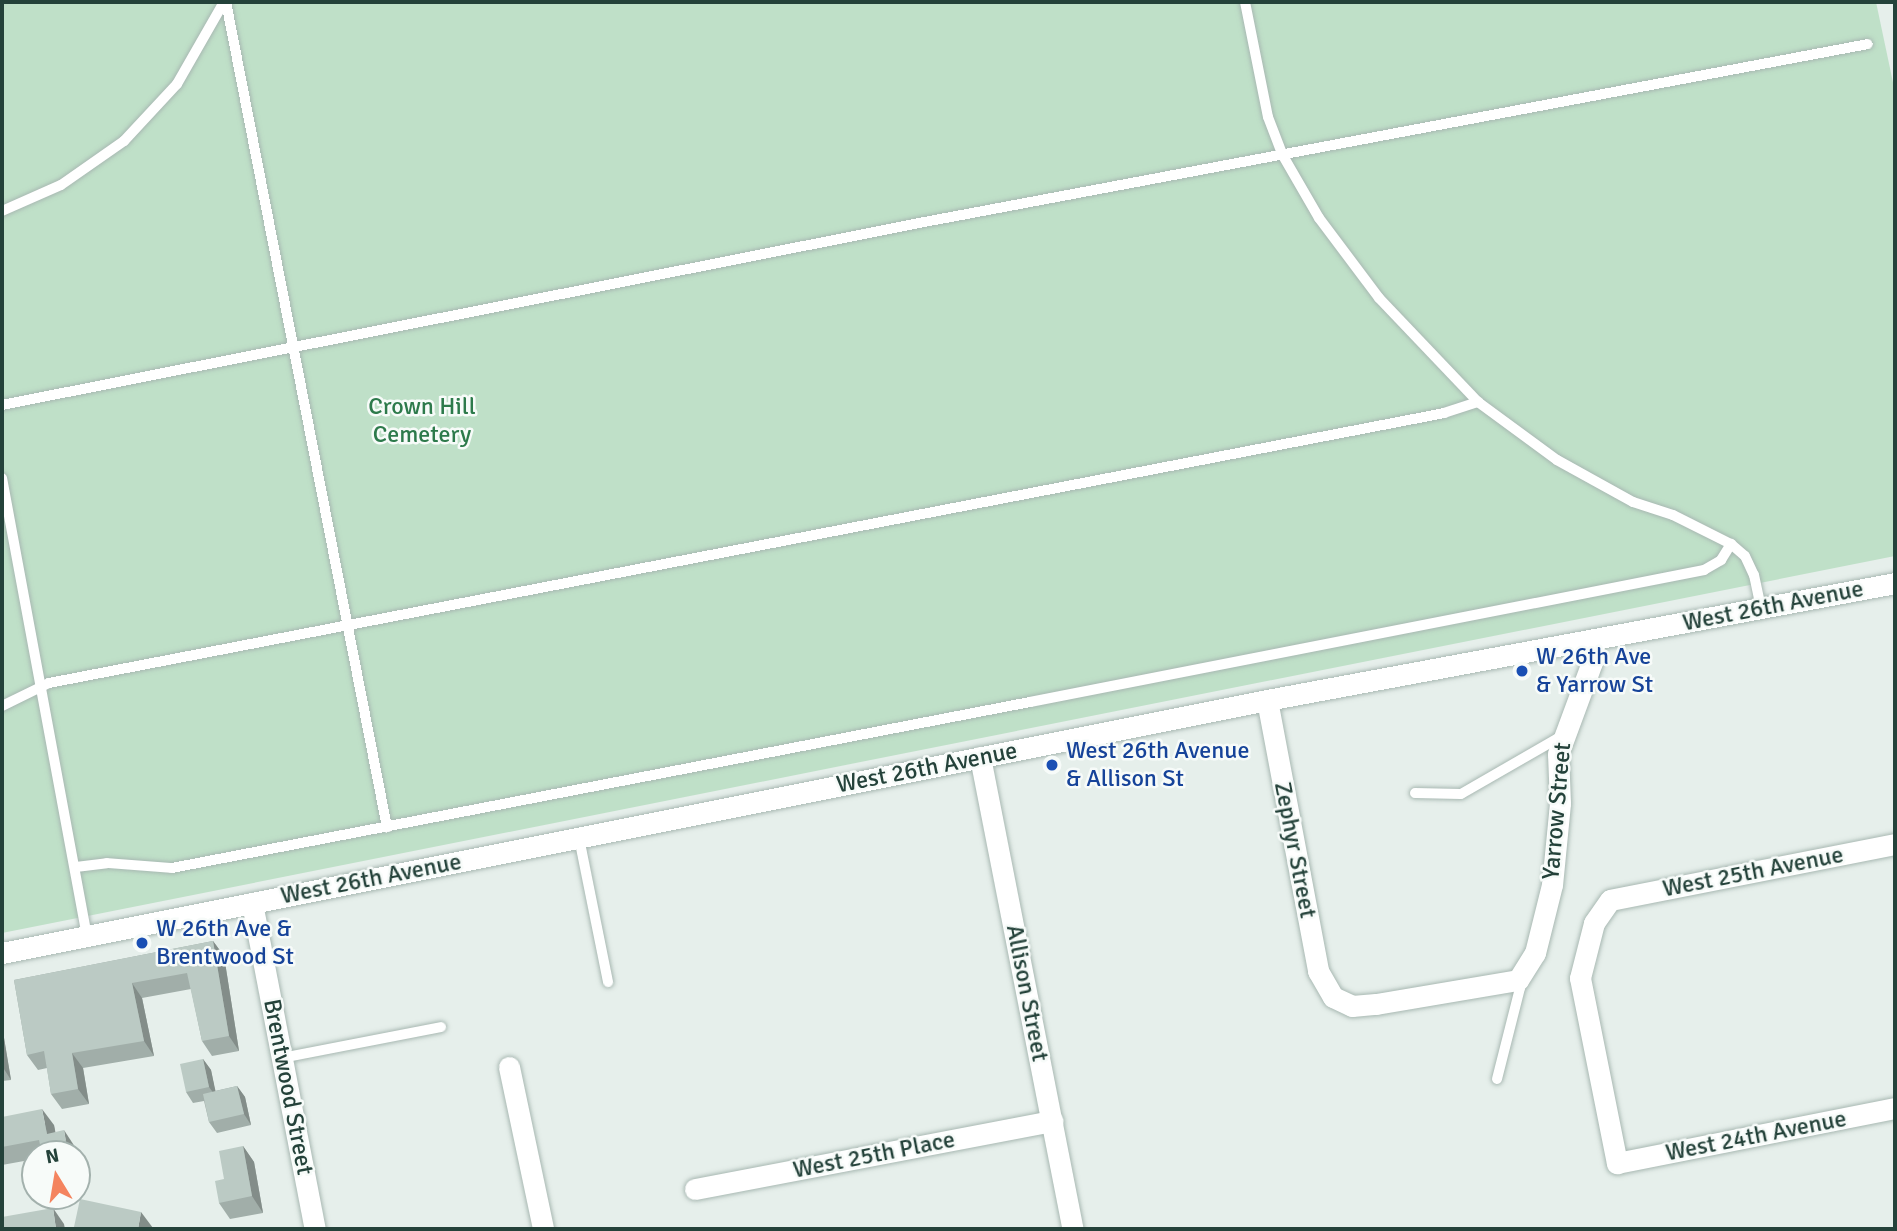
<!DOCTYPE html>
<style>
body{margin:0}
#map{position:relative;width:1897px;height:1231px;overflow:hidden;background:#e6efeb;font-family:Signika,sans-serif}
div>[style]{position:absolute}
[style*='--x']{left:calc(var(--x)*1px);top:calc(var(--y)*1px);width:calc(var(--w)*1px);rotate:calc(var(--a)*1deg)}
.green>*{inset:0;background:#bfe0c8}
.roads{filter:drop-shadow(0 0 2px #a8b8b2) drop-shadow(0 0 2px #a8b8b2)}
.lane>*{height:10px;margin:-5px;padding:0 5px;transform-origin:5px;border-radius:5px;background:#fff}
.street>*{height:21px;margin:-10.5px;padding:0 10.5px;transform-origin:10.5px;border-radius:10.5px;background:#fff}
.secondary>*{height:21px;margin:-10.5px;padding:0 10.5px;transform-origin:10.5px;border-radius:10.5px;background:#fff}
.wall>*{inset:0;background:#a1aea9}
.shaded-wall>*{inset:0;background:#838d89}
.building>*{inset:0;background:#bbcac4}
.dots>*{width:19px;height:19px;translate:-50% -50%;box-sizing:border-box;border:4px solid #f7fbf9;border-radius:50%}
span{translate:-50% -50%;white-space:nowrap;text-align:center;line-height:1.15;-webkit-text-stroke:5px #f7fbf9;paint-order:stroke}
.park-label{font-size:24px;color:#2d7a4b}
.street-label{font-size:24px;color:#24423a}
.transit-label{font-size:24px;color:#164399}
.left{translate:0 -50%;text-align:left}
.frame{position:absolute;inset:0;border:4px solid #24423a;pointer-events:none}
.north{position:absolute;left:21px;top:1140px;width:70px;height:70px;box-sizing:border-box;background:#f7fbf9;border:2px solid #a3b1ad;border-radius:50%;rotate:349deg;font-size:19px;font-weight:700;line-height:28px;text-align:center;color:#24423a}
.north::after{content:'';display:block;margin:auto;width:24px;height:32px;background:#f4845f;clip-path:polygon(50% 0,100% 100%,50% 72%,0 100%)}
</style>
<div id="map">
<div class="green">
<i style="clip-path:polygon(2px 2px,1876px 2px,1895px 92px,1895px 556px,2px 933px)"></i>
</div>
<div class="roads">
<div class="lane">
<i style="--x:226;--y:2;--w:841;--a:78.96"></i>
<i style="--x:1245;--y:2;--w:117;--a:78.7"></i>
<i style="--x:1268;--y:117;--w:40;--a:69"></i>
<i style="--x:1282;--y:154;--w:74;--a:60"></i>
<i style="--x:1319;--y:218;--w:100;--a:53.1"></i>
<i style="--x:1379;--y:298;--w:144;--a:46.4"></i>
<i style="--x:1478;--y:402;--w:98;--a:36.3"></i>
<i style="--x:1557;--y:460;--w:87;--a:28.9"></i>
<i style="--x:1633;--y:502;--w:42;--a:18"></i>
<i style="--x:1673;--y:515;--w:65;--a:26.6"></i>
<i style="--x:1731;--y:544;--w:18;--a:41"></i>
<i style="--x:1745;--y:556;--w:21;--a:65"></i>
<i style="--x:1754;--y:575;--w:34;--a:78"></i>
<i style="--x:2;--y:211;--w:64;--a:-23.8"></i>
<i style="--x:61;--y:185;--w:77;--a:-34.9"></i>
<i style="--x:124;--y:141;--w:78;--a:-47.1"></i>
<i style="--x:177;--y:84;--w:95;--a:-60.2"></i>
<i style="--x:2;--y:405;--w:951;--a:-11.22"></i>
<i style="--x:935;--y:220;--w:949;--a:-10.68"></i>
<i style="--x:2;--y:478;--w:466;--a:79.5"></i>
<i style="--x:2;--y:706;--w:52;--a:-26.1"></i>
<i style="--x:49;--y:683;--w:1421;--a:-10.95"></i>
<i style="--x:1444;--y:413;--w:36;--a:-18"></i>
<i style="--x:1415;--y:793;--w:46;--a:1.2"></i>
<i style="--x:1461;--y:794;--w:116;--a:-29.9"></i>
<i style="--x:579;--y:838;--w:147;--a:78.6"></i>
<i style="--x:76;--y:867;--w:31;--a:-7"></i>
<i style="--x:107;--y:863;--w:65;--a:4.4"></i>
<i style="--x:172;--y:868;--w:874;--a:-10.95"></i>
<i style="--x:1030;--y:702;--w:687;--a:-11.08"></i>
<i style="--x:1704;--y:570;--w:20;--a:-30"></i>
<i style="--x:1721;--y:560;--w:19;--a:-58"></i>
<i style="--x:282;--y:1058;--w:162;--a:-11"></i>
<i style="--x:1497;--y:1079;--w:94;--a:-75.8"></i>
<i style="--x:1520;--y:988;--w:8;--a:-104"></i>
</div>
<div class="street">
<i style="--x:1267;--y:700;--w:276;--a:79.3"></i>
<i style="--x:1318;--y:971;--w:30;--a:60"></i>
<i style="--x:1333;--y:997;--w:21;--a:25"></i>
<i style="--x:1352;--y:1006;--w:24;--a:-5"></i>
<i style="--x:1376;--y:1004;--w:144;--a:-9.6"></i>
<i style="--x:1518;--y:980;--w:32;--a:-58"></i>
<i style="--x:1535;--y:953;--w:70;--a:-76"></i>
<i style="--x:1552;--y:885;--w:82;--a:-84.4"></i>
<i style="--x:1560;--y:803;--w:49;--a:-92.3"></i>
<i style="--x:1558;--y:754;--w:98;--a:-69.7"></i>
<i style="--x:1592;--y:662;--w:23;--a:-83"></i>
<i style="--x:980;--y:757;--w:481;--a:78.9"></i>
<i style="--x:1895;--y:844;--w:290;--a:168.9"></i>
<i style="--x:1610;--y:900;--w:28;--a:125"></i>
<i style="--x:1594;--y:923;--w:57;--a:104.3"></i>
<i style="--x:1580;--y:978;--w:189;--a:78.7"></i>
<i style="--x:1617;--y:1163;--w:283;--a:-11.2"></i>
<i style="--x:252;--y:903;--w:332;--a:79.1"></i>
<i style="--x:509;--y:1067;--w:166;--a:78.1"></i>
<i style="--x:695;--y:1189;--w:364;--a:-10.8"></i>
</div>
<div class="secondary">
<i style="--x:2;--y:953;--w:1290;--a:-11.31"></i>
<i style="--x:1267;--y:700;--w:639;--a:-10.55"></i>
</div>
</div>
<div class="wall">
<i style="clip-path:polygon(213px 941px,224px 956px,239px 1051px,212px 1056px,202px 1041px,191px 989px,142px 998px,154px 1056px,83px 1068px,89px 1104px,62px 1109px,51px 1094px,47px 1068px,38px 1070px,27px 1055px,14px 980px)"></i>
<i style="clip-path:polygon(2px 1026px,11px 1080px,2px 1081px)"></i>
<i style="clip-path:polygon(203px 1059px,211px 1070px,215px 1091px,237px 1086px,245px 1097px,251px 1125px,217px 1133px,209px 1122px,204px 1101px,193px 1103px,186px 1092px)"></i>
<i style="clip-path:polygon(2px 1117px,54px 1125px,55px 1132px,75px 1147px,76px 1154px,35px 1154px,35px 1159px,2px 1165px)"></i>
<i style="clip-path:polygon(243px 1146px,254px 1162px,263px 1213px,230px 1219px,219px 1203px,224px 1179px)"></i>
<i style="clip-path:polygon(77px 1157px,81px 1179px,77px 1180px)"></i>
</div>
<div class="shaded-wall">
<i style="clip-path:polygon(213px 941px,224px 956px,239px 1051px,229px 1036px)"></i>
<i style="clip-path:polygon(132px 983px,142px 998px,154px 1056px,144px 1041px)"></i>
<i style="clip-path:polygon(2px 1026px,11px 1080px,2px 1066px)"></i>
<i style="clip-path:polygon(72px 1053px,83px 1068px,89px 1104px,78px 1089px)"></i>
<i style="clip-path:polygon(203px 1059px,211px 1070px,217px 1098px,209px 1087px)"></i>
<i style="clip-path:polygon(237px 1086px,245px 1097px,251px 1125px,244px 1114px)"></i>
<i style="clip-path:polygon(42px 1109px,54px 1125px,59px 1150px,47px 1134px)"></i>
<i style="clip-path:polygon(64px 1130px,75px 1147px,76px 1154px,68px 1154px)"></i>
<i style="clip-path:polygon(243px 1146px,254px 1162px,263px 1213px,252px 1196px)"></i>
<i style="clip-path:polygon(77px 1157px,81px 1179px,77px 1173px)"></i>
<i style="clip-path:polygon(53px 1208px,64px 1224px,65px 1229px,56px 1229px)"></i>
<i style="clip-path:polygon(141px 1212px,153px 1228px,152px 1229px,138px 1229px)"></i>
</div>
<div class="building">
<i style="clip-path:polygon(213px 941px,229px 1036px,202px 1041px,187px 973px,132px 983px,144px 1041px,72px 1053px,78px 1089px,51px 1094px,44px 1051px,27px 1055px,14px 980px)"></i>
<i style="clip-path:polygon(203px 1059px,209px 1087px,186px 1092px,180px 1064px)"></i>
<i style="clip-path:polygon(237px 1086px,244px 1114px,209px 1122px,203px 1094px)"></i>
<i style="clip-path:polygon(42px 1109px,47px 1134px,64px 1130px,68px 1154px,42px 1154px,39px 1140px,2px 1147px,2px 1117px)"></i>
<i style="clip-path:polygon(243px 1146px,252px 1196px,219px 1203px,215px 1181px,224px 1179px,219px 1151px)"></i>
<i style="clip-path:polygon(80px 1199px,141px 1212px,138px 1229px,83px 1229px,74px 1227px)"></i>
<i style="clip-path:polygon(53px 1208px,56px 1229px,2px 1229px,2px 1217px)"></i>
</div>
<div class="dots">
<i style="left:1522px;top:671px;background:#1a4fb4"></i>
<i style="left:1052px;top:765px;background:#1a4fb4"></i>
<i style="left:142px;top:943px;background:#1a4fb4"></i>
</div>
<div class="park-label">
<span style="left:422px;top:421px">Crown Hill<br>Cemetery</span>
</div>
<div class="street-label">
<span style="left:1773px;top:606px;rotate:-11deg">West 26th Avenue</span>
<span style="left:927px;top:768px;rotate:-11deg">West 26th Avenue</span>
<span style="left:1557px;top:811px;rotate:-85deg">Yarrow Street</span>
<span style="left:1295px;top:850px;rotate:79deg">Zephyr Street</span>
<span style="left:1753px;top:872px;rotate:-11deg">West 25th Avenue</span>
<span style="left:371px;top:879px;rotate:-11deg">West 26th Avenue</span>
<span style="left:1027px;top:993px;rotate:79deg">Allison Street</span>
<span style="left:288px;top:1087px;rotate:79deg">Brentwood Street</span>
<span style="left:1756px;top:1136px;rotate:-11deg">West 24th Avenue</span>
<span style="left:874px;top:1155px;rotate:-11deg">West 25th Place</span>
</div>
<div class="transit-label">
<span class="left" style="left:1536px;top:671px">W 26th Ave<br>&amp; Yarrow St</span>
<span class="left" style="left:1066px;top:765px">West 26th Avenue<br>&amp; Allison St</span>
<span class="left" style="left:156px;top:943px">W 26th Ave &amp;<br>Brentwood St</span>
</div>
<div class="frame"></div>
<div class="north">N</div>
</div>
